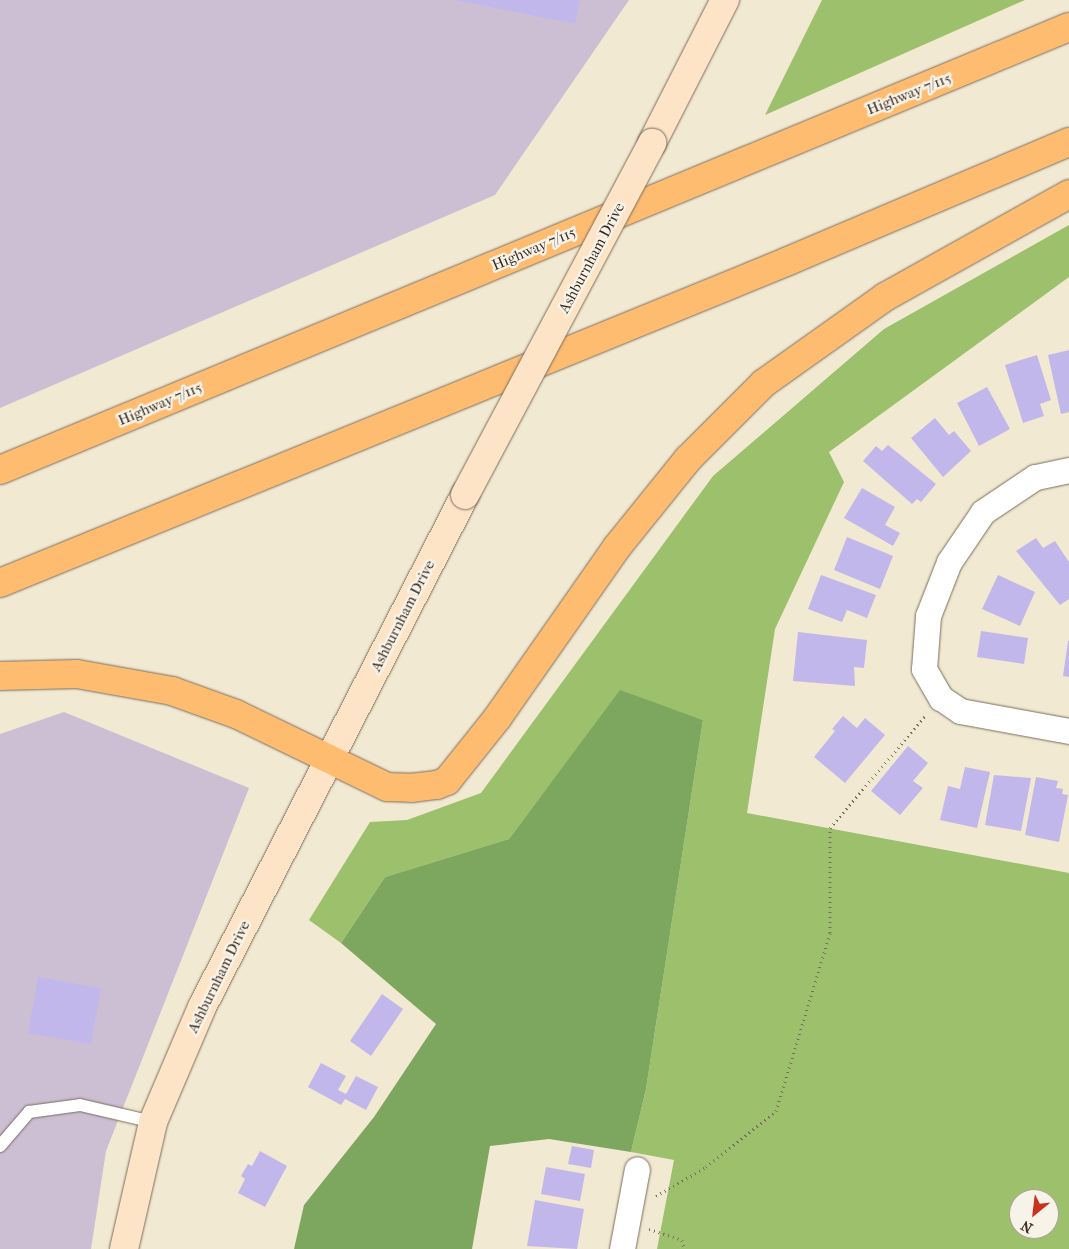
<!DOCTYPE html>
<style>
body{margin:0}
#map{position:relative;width:1069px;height:1249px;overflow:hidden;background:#f2e9d2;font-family:"IM FELL French Canon",serif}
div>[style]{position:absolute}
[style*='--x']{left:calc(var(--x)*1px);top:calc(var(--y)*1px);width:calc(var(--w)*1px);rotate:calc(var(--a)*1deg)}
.industrial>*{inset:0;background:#ccbfd4}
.green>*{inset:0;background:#9cc06b}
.forest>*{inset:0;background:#7da65f}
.building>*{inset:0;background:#c2b7ea}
.path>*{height:3px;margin-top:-1.5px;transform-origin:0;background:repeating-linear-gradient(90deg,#7b6d5d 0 1px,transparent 0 5px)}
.roads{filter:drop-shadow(0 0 1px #7b6d5d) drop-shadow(0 0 1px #7b6d5d)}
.lane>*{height:12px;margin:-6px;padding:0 6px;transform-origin:6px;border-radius:6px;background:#fff}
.street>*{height:25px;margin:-12.5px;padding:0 12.5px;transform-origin:12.5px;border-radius:12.5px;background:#fff}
.secondary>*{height:28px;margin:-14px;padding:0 14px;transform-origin:14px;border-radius:14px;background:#fee4c6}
.highway>*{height:28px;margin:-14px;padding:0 14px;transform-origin:14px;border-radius:14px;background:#fdbc70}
.bridges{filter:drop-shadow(0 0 1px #7b6d5d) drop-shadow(0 0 1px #7b6d5d)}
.secondary-bridge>*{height:28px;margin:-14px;padding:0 14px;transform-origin:14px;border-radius:14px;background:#fee4c6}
span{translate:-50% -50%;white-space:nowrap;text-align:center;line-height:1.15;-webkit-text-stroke:5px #f7f3e8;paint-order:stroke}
.street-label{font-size:15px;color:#3b2a1e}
.north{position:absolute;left:1009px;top:1189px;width:50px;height:50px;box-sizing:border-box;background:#f7f3e8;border:1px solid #aca397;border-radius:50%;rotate:209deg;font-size:14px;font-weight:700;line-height:20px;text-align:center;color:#3b2a1e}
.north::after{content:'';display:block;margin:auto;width:18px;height:22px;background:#c8321e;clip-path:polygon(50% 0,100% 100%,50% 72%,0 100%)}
</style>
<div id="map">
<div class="industrial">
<i style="clip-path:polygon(0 0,629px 0,495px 195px,0 408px)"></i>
<i style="clip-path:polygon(64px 712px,249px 788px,106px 1151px,91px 1249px,0 1249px,0 734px)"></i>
</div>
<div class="green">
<i style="clip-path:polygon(822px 0,1025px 0,765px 115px)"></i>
<i style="clip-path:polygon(evenodd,1069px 225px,1069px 277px,829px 452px,844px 482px,775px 629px,747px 813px,1069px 873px,1069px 1249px,657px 1249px,674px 1160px,631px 1152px,646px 1089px,703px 720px,620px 691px,509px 839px,385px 877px,341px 943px,309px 920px,370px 822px,407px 820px,481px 793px,713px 476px,884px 329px,1069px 225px,1019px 1199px,1049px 1199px,1049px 1229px,1019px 1229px,1019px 1199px)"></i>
</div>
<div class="forest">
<i style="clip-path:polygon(620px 690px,703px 720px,646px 1089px,631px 1152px,549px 1139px,490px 1146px,472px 1249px,294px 1249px,304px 1205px,374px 1117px,436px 1024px,341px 943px,385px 877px,509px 839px)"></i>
</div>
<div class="building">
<i style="clip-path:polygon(455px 0,580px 0,575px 24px)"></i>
<i style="clip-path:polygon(1069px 350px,1069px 412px,1061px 414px,1048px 355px)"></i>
<i style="clip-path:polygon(1037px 355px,1051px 400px,1040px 404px,1044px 416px,1023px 423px,1005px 365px)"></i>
<i style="clip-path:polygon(987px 387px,1010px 429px,979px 446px,957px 403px)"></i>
<i style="clip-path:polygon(935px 418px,949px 435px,954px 431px,971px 451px,943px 477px,911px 438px)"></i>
<i style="clip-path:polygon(888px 445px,936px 484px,921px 502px,917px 499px,912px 504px,863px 461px,876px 446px,882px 451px)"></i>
<i style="clip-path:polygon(862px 488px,895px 507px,885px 525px,900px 533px,893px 546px,844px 518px)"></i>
<i style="clip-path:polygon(847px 537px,893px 556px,880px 589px,834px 570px)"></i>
<i style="clip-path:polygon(1036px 538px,1043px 548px,1055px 541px,1069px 562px,1069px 599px,1060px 605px,1016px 551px)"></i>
<i style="clip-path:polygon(821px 575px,876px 595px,867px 618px,847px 610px,842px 622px,808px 609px)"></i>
<i style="clip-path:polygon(998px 575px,1035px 592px,1020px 626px,982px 609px)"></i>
<i style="clip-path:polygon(981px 631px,1028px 638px,1024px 664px,977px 657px)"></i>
<i style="clip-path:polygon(798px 632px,867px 640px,864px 668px,854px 667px,855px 686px,793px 681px)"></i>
<i style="clip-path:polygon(1068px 641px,1069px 641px,1069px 677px,1063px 676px)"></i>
<i style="clip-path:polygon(843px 716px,857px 728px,865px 718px,885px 735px,845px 783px,814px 757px,835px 731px,832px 729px)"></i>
<i style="clip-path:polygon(908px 746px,928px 763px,913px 781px,923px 788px,900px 815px,871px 791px)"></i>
<i style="clip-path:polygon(965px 767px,990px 772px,977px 828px,940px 820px,948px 786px,960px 789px)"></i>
<i style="clip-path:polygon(994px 775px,1031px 778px,1021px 831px,985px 825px)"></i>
<i style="clip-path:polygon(1036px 777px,1058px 781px,1056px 788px,1063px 789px,1062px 794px,1068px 795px,1059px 842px,1025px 835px)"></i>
<i style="clip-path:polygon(38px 977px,101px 988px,91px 1044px,28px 1033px)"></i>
<i style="clip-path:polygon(382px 994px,403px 1009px,371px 1056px,350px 1041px)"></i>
<i style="clip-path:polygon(321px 1063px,346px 1076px,338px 1090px,346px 1094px,356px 1076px,378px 1087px,366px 1110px,345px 1099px,341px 1105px,308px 1087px)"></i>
<i style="clip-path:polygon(572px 1146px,594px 1150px,591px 1168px,568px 1164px)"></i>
<i style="clip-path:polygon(260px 1151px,287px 1166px,265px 1207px,238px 1193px,245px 1179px,241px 1176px,248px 1164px,252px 1166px)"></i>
<i style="clip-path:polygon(546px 1167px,585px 1174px,580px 1201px,541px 1194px)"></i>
<i style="clip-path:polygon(535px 1200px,584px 1209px,577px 1249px,527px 1246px)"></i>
</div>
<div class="path">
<i style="--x:656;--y:1196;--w:58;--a:-30.1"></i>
<i style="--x:706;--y:1167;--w:90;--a:-38.7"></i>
<i style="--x:776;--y:1111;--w:186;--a:-73.1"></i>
<i style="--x:830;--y:933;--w:105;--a:-90"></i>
<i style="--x:830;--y:828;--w:147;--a:-49.7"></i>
<i style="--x:649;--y:1229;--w:35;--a:18"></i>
<i style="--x:682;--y:1240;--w:9;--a:77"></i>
</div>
<div class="roads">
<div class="lane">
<i style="--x:0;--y:1146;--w:45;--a:-49.5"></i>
<i style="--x:29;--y:1112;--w:51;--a:-7.8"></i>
<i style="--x:80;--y:1105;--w:75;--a:13.1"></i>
</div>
<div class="street">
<i style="--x:1069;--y:470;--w:35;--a:168"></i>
<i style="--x:1035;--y:477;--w:63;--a:146.1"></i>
<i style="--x:983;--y:512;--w:60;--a:124.2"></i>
<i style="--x:949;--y:562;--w:58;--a:111.3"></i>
<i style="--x:928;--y:616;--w:53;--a:94.3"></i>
<i style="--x:924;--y:669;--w:34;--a:60"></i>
<i style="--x:941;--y:698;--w:23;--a:34"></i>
<i style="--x:960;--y:711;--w:111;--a:10.4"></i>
<i style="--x:622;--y:1249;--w:81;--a:-79.4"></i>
</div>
<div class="secondary">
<i style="--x:652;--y:143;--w:161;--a:-63"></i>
<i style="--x:124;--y:1249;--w:130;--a:-77.1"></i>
<i style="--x:153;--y:1122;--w:125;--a:-66.9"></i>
<i style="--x:202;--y:1007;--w:576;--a:-62.81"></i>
</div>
<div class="highway">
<i style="--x:0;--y:470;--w:1157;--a:-22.51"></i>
<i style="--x:0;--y:583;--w:849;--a:-22.21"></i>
<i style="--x:786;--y:262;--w:307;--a:-23"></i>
<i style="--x:0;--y:676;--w:77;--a:-1.5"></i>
<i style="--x:77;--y:674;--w:97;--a:10.1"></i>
<i style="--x:172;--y:691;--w:68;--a:19.8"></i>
<i style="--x:236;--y:714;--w:168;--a:25.8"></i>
<i style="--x:387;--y:787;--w:24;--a:2"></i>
<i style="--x:411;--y:788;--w:26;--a:-7"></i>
<i style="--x:437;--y:785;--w:11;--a:-22"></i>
<i style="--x:447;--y:781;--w:82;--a:-51.4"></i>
<i style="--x:498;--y:717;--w:208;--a:-55"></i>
<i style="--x:617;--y:547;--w:113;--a:-51.1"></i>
<i style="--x:688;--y:459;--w:107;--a:-45"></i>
<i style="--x:764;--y:383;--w:148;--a:-35.4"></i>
<i style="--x:885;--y:297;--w:211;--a:-29.2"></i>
</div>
</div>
<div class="bridges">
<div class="secondary-bridge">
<i style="--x:465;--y:495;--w:399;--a:-62"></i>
</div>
</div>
<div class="street-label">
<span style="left:909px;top:94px;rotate:-22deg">Highway 7/115</span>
<span style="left:534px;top:249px;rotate:-23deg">Highway 7/115</span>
<span style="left:592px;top:258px;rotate:-62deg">Ashburnham Drive</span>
<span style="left:160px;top:404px;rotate:-23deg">Highway 7/115</span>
<span style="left:403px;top:616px;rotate:-63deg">Ashburnham Drive</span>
<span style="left:219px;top:977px;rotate:-64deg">Ashburnham Drive</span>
</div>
<div class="north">N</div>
</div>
